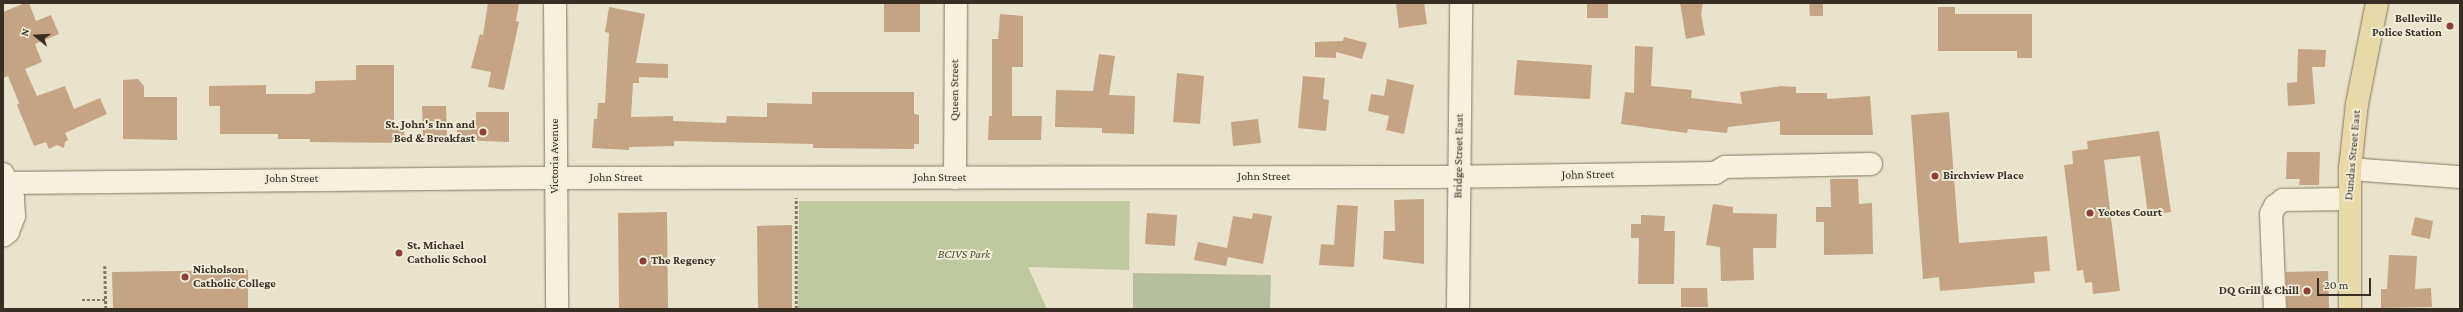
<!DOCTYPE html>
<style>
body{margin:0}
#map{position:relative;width:2463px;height:312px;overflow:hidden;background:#eae3cb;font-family:"Crimson Pro",serif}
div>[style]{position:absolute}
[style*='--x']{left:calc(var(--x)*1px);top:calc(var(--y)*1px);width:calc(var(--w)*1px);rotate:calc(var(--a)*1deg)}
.green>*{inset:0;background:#c0c89f}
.cemetery>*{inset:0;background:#b7be9d}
.building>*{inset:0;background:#c4a485}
.path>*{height:2.5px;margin-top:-1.25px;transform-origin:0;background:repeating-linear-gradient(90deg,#857761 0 3px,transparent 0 5px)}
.roads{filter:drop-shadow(0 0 1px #857761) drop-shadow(0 0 1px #857761)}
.minor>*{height:22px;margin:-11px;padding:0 11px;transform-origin:11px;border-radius:11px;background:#f6f0dd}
.major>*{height:22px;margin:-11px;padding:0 11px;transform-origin:11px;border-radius:11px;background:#e8d9a8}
.dots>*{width:11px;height:11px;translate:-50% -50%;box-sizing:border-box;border:2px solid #f2edd9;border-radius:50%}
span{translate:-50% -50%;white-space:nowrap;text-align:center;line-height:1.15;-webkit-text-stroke:3.5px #f2edd9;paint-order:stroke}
.poi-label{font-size:12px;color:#382e22;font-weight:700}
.right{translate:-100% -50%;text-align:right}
.left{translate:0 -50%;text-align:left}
.street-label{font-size:12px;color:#382e22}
.park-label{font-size:12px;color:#45522b;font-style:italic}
.frame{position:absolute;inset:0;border:4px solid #382e22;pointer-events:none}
.north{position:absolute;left:16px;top:16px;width:40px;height:40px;-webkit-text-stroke:3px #f2edd9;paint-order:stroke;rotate:288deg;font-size:11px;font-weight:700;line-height:16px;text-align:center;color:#382e22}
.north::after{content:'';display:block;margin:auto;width:14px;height:18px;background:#382e22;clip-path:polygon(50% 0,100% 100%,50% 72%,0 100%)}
.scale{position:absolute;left:2317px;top:278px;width:54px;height:18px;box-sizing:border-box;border:2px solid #382e22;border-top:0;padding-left:5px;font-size:12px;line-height:14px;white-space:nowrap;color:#382e22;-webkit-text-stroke:3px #f2edd9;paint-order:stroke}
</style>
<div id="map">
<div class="green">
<i style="clip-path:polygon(799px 201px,1130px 201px,1129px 270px,1028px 267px,1047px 309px,798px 309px)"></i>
</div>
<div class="cemetery">
<i style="clip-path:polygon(1133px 273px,1271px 275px,1270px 309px,1133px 309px)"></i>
</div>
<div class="building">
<i style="clip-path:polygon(25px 3px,29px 3px,36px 21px,51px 15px,59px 34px,35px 44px,42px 62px,25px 69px,37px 96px,65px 86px,74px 109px,100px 98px,107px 114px,65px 133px,68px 140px,65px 142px,64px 148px,57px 145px,49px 149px,46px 142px,34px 146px,17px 105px,19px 103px,8px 76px,3px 78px,3px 12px)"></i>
<i style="clip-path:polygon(488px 3px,519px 3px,516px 21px,519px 22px,504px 90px,488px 87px,491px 72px,471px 68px,480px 34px,483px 35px)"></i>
<i style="clip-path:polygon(884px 3px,920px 3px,920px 32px,884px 32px)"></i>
<i style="clip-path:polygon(1396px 3px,1424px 3px,1427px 24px,1399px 28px)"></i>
<i style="clip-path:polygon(1587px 3px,1608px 3px,1608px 18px,1587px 18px)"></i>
<i style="clip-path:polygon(1680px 3px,1703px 3px,1701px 14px,1705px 35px,1686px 39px)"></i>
<i style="clip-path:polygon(1809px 3px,1823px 3px,1823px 16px,1810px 16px)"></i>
<i style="clip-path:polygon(609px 7px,645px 14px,636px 63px,668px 64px,668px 78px,639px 77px,639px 83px,633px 83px,631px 117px,673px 116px,673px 121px,726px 123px,727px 116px,767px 117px,767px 103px,812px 104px,812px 92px,914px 92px,914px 114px,919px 115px,919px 144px,914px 144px,914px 149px,813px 148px,813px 144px,674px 141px,674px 146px,629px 147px,629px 150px,592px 148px,594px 119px,597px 119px,598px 103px,605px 103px,609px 33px,605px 32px)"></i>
<i style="clip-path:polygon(1938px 7px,1955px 7px,1955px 14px,2032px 14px,2032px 58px,2017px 58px,2017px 51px,1938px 51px)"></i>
<i style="clip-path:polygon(1000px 14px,1023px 16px,1023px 67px,1012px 67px,1012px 116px,1042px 116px,1041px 140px,988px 140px,989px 116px,992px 116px,992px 39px,998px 39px)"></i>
<i style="clip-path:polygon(1344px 37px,1367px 43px,1362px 59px,1336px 52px,1336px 58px,1315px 57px,1315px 42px,1343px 41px)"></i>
<i style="clip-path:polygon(1635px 46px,1653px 47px,1651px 86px,1692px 90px,1691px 98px,1742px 104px,1740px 92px,1781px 86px,1796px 87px,1796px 93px,1827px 93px,1827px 99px,1870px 96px,1873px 135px,1780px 135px,1780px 121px,1728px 127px,1727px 133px,1688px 129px,1687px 133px,1621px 124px,1625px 92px,1634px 93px)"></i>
<i style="clip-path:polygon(2298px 49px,2326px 50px,2325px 67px,2312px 67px,2315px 104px,2288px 106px,2287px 83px,2297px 82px)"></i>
<i style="clip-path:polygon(1099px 54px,1115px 56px,1109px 95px,1135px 96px,1134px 134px,1102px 133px,1102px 128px,1055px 127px,1056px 90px,1093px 91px)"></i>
<i style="clip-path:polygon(1517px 60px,1592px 65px,1590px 99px,1514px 95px)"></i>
<i style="clip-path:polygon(356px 65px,394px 65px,394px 127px,404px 127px,405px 143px,310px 142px,310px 139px,278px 139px,278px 134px,220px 134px,220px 106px,209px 106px,209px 86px,266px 85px,266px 94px,310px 94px,315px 92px,315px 81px,356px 80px)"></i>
<i style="clip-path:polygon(1177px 73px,1204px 76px,1200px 124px,1173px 122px)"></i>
<i style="clip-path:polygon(1303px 76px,1325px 78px,1323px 99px,1329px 100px,1326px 131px,1298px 128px)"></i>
<i style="clip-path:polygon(138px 79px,144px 86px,144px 97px,177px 97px,177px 140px,123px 139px,123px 80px)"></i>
<i style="clip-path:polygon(1387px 79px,1414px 85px,1404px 134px,1386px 130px,1389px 116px,1368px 111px,1371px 94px,1384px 96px)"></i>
<i style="clip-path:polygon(422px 106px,446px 106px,447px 137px,423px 138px)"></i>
<i style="clip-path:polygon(476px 112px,509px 112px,509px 142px,457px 140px,457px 124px,476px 124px)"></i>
<i style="clip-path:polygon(1949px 112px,1959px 243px,2047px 236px,2050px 271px,2034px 272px,2035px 283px,1940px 291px,1939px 277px,1923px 279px,1911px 115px)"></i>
<i style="clip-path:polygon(1258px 119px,1261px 143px,1233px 146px,1231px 122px)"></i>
<i style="clip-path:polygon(2159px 131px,2171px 212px,2148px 215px,2140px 156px,2104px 160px,2120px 291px,2093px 294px,2092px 282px,2085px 283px,2083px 270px,2077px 271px,2064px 165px,2073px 164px,2072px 151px,2088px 149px,2087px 141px)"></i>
<i style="clip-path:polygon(2287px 152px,2320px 152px,2319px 185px,2299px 185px,2300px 179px,2286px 179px)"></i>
<i style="clip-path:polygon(1830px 179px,1858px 179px,1859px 204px,1872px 203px,1873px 254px,1824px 255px,1824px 222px,1816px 222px,1816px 207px,1831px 207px)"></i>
<i style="clip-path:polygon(1424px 199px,1424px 264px,1383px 259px,1384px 231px,1395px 231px,1394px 200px)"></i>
<i style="clip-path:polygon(1713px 204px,1733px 207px,1733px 213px,1777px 214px,1776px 248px,1753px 248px,1754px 280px,1721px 281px,1720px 247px,1706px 245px)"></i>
<i style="clip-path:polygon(1337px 205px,1358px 206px,1354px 267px,1319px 265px,1321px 244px,1334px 245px)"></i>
<i style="clip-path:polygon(667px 212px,668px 309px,619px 309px,618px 213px)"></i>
<i style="clip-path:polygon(1147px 213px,1177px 215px,1175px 246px,1145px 244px)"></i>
<i style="clip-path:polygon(1253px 213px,1272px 216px,1263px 264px,1228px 257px,1226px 266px,1194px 260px,1198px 242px,1227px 248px,1233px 216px,1252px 219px)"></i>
<i style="clip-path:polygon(1641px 215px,1665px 216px,1664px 231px,1675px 231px,1674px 284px,1638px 284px,1639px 238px,1631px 238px,1631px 224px,1641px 224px)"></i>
<i style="clip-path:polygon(2415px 217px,2433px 221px,2430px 239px,2411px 235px)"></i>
<i style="clip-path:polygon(792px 225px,792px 309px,758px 309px,757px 226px)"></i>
<i style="clip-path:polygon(2389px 255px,2417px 256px,2415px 289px,2431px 288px,2432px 307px,2381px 308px,2381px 289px,2387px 289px)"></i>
<i style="clip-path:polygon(248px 270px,248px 309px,113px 309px,112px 272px)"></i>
<i style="clip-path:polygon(2328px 271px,2329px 309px,2287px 309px,2286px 272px)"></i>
<i style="clip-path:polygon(1681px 288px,1707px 288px,1708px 307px,1681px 307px)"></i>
</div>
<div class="path">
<i style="--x:105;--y:266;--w:43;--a:88.7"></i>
<i style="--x:82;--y:300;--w:23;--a:0"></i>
<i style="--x:796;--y:309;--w:111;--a:-90"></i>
</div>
<div class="roads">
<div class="minor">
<i style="--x:555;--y:3;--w:306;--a:89.6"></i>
<i style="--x:2350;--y:169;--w:110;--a:4.2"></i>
<i style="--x:3;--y:174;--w:26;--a:67"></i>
<i style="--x:13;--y:198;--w:18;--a:87"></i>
<i style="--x:14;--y:216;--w:17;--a:111"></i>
<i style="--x:8;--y:232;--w:6;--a:141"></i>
<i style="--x:955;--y:178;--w:175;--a:-89.7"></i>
<i style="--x:7;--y:183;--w:525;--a:-0.55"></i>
<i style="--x:532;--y:178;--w:902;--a:-0.06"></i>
<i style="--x:1434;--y:177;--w:281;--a:-0.8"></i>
<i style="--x:1715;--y:173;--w:12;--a:-31"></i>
<i style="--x:1725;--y:167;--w:146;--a:-1.2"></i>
<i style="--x:1458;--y:309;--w:306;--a:-89.4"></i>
<i style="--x:2275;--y:309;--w:95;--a:-92.4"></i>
<i style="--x:2271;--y:214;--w:9;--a:-63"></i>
<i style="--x:2275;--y:206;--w:10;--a:-37"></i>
<i style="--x:2283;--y:200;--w:65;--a:-0.9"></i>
</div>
<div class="major">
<i style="--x:2350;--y:309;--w:140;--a:-90"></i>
<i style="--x:2350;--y:169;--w:65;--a:-83.9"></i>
<i style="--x:2357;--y:104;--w:103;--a:-78.8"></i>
</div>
</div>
<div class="dots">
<i style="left:2450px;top:26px;background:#8e3d37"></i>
<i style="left:483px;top:132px;background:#8e3d37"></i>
<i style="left:1935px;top:176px;background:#8e3d37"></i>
<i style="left:2090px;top:213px;background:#8e3d37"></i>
<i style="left:399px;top:253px;background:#8e3d37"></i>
<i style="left:643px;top:261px;background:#8e3d37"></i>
<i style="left:185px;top:277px;background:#8e3d37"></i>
<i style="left:2307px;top:291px;background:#8e3d37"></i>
</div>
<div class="poi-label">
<span class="right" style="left:2442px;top:26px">Belleville<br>Police Station</span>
<span class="right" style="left:475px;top:132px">St. John's Inn and<br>Bed &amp; Breakfast</span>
<span class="left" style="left:1943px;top:176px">Birchview Place</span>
<span class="left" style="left:2098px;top:213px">Yeotes Court</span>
<span class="left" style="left:407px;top:253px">St. Michael<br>Catholic School</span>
<span class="left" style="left:651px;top:261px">The Regency</span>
<span class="left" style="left:193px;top:277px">Nicholson<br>Catholic College</span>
<span class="right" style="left:2299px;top:291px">DQ Grill &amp; Chill</span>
</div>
<div class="street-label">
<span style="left:955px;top:90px;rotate:-90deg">Queen Street</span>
<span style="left:2353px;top:155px;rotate:-85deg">Dundas Street East</span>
<span style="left:555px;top:156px;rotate:-90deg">Victoria Avenue</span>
<span style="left:1459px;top:156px;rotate:-89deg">Bridge Street East</span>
<span style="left:1588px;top:175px;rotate:-1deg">John Street</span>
<span style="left:1264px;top:177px">John Street</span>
<span style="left:616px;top:178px">John Street</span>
<span style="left:940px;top:178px">John Street</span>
<span style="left:292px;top:179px">John Street</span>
</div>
<div class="park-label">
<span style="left:964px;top:255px">BCIVS Park</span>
</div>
<div class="frame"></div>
<div class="north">N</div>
<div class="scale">20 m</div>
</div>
